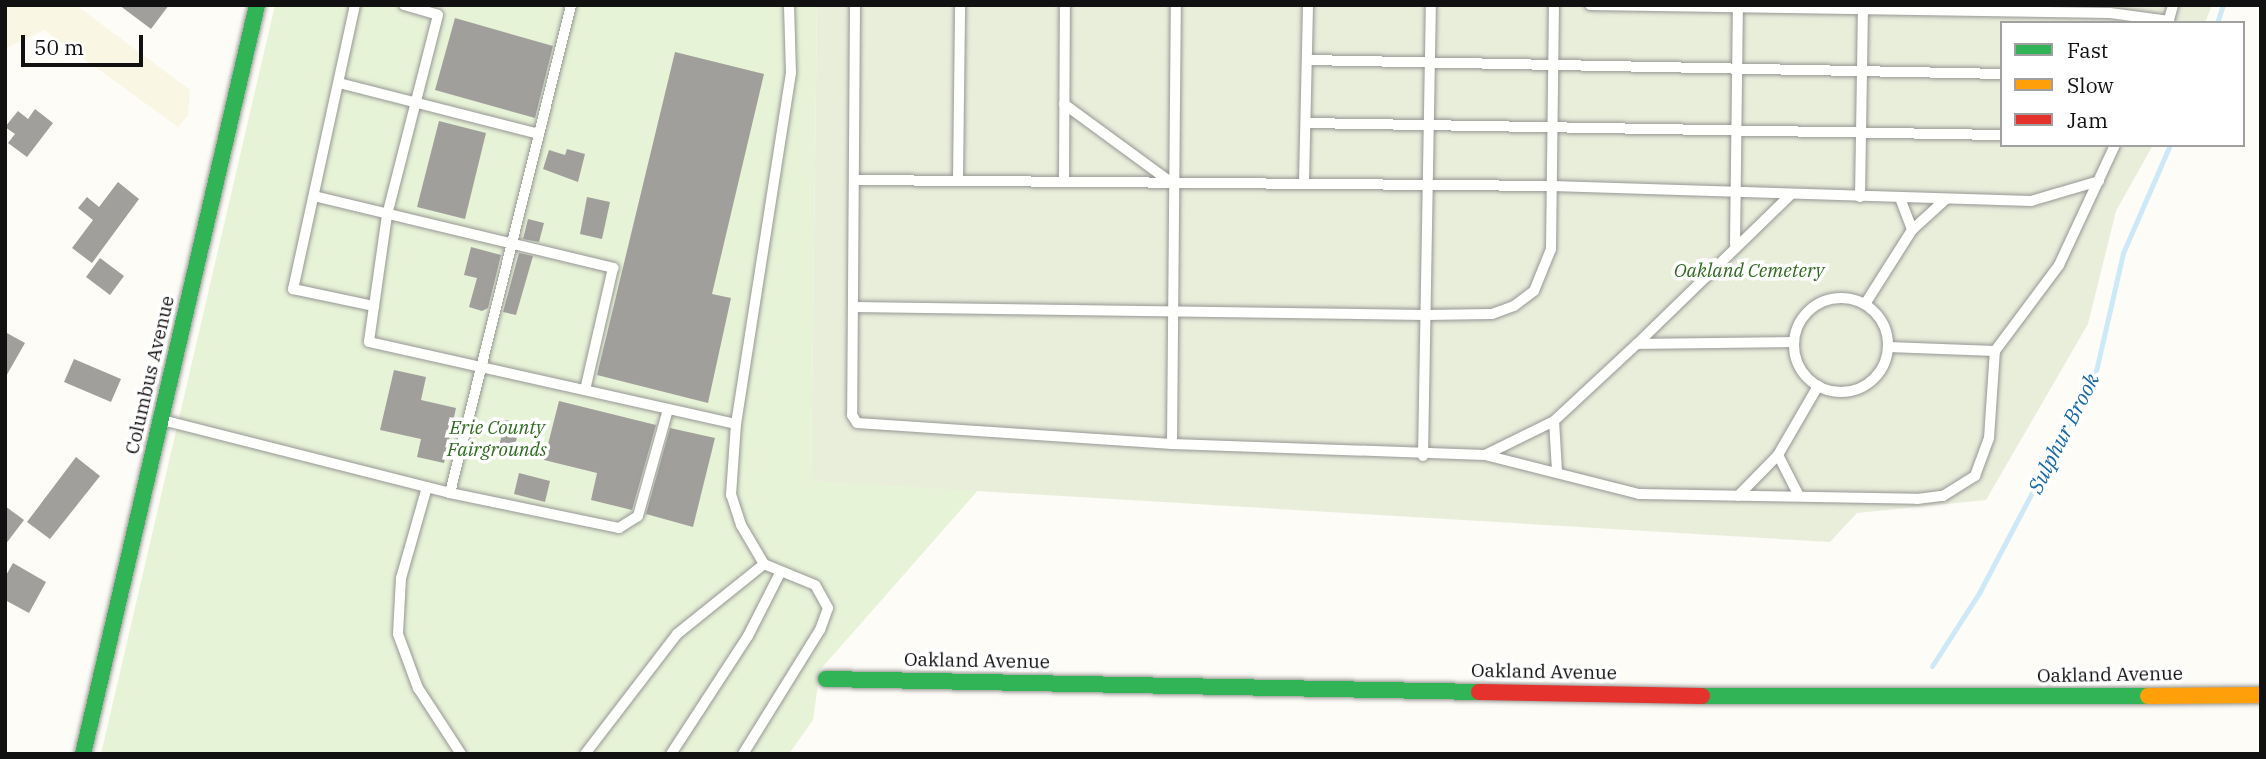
<!DOCTYPE html>
<style>
body{margin:0}
#map{position:relative;width:2266px;height:759px;overflow:hidden;background:#fdfcf7;font-family:"IBM Plex Serif",serif}
div>[style]{position:absolute}
[style*='--x']{left:calc(var(--x)*1px);top:calc(var(--y)*1px);width:calc(var(--w)*1px);rotate:calc(var(--a)*1deg)}
.farmland>*{inset:0;background:#f9f7e4}
.green>*{inset:0;background:#e7f3d7}
.cemetery>*{inset:0;background:#e9eedb}
.stream>*{height:5px;margin:-2.5px;padding:0 2.5px;transform-origin:2.5px;border-radius:2.5px;background:#cde8f7}
.building>*{inset:0;background:#a19f9c}
.roads{filter:drop-shadow(0 0 2px #979795) drop-shadow(0 0 2px #979795)}
.lane>*{height:10px;margin:-5px;padding:0 5px;transform-origin:5px;border-radius:5px;background:#fffffe}
.lane>.ring{margin:-5px;padding:0;box-sizing:content-box;background:none;border:10px solid #fffffe;border-radius:50%}
.fast>*{height:16px;margin:-8px;padding:0 8px;transform-origin:8px;border-radius:8px;background:#30b455}
.slow>*{height:16px;margin:-8px;padding:0 8px;transform-origin:8px;border-radius:8px;background:#ff9f0a}
.jam>*{height:16px;margin:-8px;padding:0 8px;transform-origin:8px;border-radius:8px;background:#e5322d}
span{translate:-50% -50%;white-space:nowrap;text-align:center;line-height:1.15;-webkit-text-stroke:7px #fff;paint-order:stroke}
.park-label{font-size:19px;color:#2f6b1f;font-style:italic}
.street-label{font-size:19px;color:#111}
.water-label{font-size:21px;color:#1768a6;font-style:italic}
.frame{position:absolute;inset:0;border:7px solid #111;pointer-events:none}
.legend{position:absolute;left:2000px;top:21px;width:245px;height:126px;box-sizing:border-box;background:#fff;border:2px solid #a0a0a0;margin:0;padding:9px 12px;list-style:none;font-size:21px;color:#111}
.legend li{display:flex;align-items:center;gap:14px;height:35px}
.legend b{width:35px;border:2px solid #a0a0a0}
.scale{position:absolute;left:21px;top:35px;width:122px;height:32px;box-sizing:border-box;border:4px solid #111;border-top:0;padding-left:9px;font-size:21px;line-height:24px;white-space:nowrap;color:#111;-webkit-text-stroke:5px #fff;paint-order:stroke}
</style>
<div id="map">
<div class="farmland">
<i style="clip-path:polygon(5px 5px,76px 5px,190px 90px,188px 116px,178px 127px,44px 30px,5px 49px)"></i>
</div>
<div class="green">
<i style="clip-path:polygon(275px 5px,817px 5px,811px 481px,980px 488px,820px 670px,813px 720px,789px 754px,101px 754px)"></i>
</div>
<div class="cemetery">
<i style="clip-path:polygon(817px 5px,2212px 5px,2205px 23px,2002px 23px,2002px 145px,2153px 145px,2116px 211px,2088px 324px,1986px 500px,1857px 513px,1830px 542px,811px 481px)"></i>
</div>
<div class="stream">
<i style="--x:2217;--y:23;--w:19;--a:-72"></i>
<i style="--x:1932;--y:666;--w:87;--a:-57.2"></i>
<i style="--x:1979;--y:593;--w:251;--a:-62.2"></i>
<i style="--x:2096;--y:371;--w:121;--a:-77.1"></i>
<i style="--x:2123;--y:253;--w:118;--a:-66.5"></i>
</div>
<div class="building">
<i style="clip-path:polygon(119px 5px,169px 5px,151px 29px)"></i>
<i style="clip-path:polygon(455px 18px,553px 46px,535px 118px,435px 90px)"></i>
<i style="clip-path:polygon(675px 52px,764px 74px,712px 294px,731px 298px,708px 403px,597px 375px)"></i>
<i style="clip-path:polygon(35px 109px,53px 123px,27px 157px,8px 143px,15px 134px,5px 127px,18px 111px,28px 119px)"></i>
<i style="clip-path:polygon(439px 121px,486px 133px,465px 219px,417px 207px)"></i>
<i style="clip-path:polygon(567px 149px,585px 154px,578px 182px,543px 169px,549px 150px,565px 155px)"></i>
<i style="clip-path:polygon(118px 182px,139px 199px,92px 263px,72px 248px,93px 220px,78px 208px,87px 197px,99px 207px)"></i>
<i style="clip-path:polygon(587px 197px,610px 202px,602px 239px,580px 234px)"></i>
<i style="clip-path:polygon(528px 219px,544px 223px,539px 242px,523px 239px)"></i>
<i style="clip-path:polygon(471px 247px,501px 255px,488px 308px,482px 311px,469px 307px,477px 278px,464px 275px)"></i>
<i style="clip-path:polygon(519px 253px,533px 256px,516px 315px,503px 312px)"></i>
<i style="clip-path:polygon(100px 258px,124px 276px,110px 295px,86px 277px)"></i>
<i style="clip-path:polygon(5px 332px,25px 343px,5px 378px)"></i>
<i style="clip-path:polygon(74px 359px,121px 379px,111px 402px,64px 382px)"></i>
<i style="clip-path:polygon(394px 370px,426px 377px,421px 400px,456px 408px,444px 463px,417px 457px,421px 439px,380px 430px)"></i>
<i style="clip-path:polygon(559px 401px,656px 425px,632px 510px,591px 500px,597px 473px,544px 460px)"></i>
<i style="clip-path:polygon(505px 420px,520px 423px,514px 451px,499px 447px)"></i>
<i style="clip-path:polygon(670px 428px,715px 438px,693px 527px,646px 514px)"></i>
<i style="clip-path:polygon(76px 457px,100px 476px,50px 539px,27px 522px)"></i>
<i style="clip-path:polygon(519px 473px,550px 481px,545px 502px,514px 494px)"></i>
<i style="clip-path:polygon(5px 506px,24px 520px,5px 545px)"></i>
<i style="clip-path:polygon(13px 563px,46px 582px,29px 613px,5px 600px,5px 577px)"></i>
</div>
<div class="roads">
<div class="lane">
<i style="--x:355;--y:5;--w:291;--a:102.3"></i>
<i style="--x:293;--y:289;--w:83;--a:11.9"></i>
<i style="--x:404;--y:5;--w:35;--a:16"></i>
<i style="--x:438;--y:15;--w:206;--a:104.3"></i>
<i style="--x:387;--y:215;--w:128;--a:98.1"></i>
<i style="--x:369;--y:342;--w:376;--a:12.6"></i>
<i style="--x:855;--y:5;--w:410;--a:90.4"></i>
<i style="--x:852;--y:415;--w:9;--a:58"></i>
<i style="--x:857;--y:423;--w:316;--a:3.8"></i>
<i style="--x:1172;--y:444;--w:313;--a:2"></i>
<i style="--x:1485;--y:455;--w:159;--a:14.2"></i>
<i style="--x:1639;--y:494;--w:278;--a:1"></i>
<i style="--x:1917;--y:499;--w:26;--a:-7"></i>
<i style="--x:1943;--y:496;--w:38;--a:-32"></i>
<i style="--x:1975;--y:476;--w:40;--a:-69.8"></i>
<i style="--x:1989;--y:438;--w:87;--a:-86.1"></i>
<i style="--x:1590;--y:5;--w:520;--a:0.88"></i>
<i style="--x:2110;--y:13;--w:60;--a:7.7"></i>
<i style="--x:2168;--y:23;--w:19;--a:-74"></i>
<i style="--x:1307;--y:60;--w:695;--a:1.15"></i>
<i style="--x:339;--y:83;--w:206;--a:14.3"></i>
<i style="--x:1064;--y:104;--w:134;--a:36.2"></i>
<i style="--x:1306;--y:123;--w:696;--a:0.99"></i>
<i style="--x:958;--y:178;--w:173;--a:-89.3"></i>
<i style="--x:855;--y:180;--w:697;--a:0.49"></i>
<i style="--x:1552;--y:186;--w:479;--a:1.8"></i>
<i style="--x:2031;--y:201;--w:71;--a:-16.4"></i>
<i style="--x:1064;--y:180;--w:175;--a:-89.7"></i>
<i style="--x:1304;--y:182;--w:177;--a:-88.7"></i>
<i style="--x:314;--y:196;--w:308;--a:13.5"></i>
<i style="--x:613;--y:268;--w:125;--a:102.9"></i>
<i style="--x:1860;--y:197;--w:192;--a:-89.1"></i>
<i style="--x:1900;--y:198;--w:34;--a:69"></i>
<i style="--x:1735;--y:244;--w:239;--a:-89.3"></i>
<i class="ring" style="left:1794px;top:298px;width:84px;height:84px"></i>
<i style="--x:1865;--y:304;--w:88;--a:-57.6"></i>
<i style="--x:1912;--y:230;--w:46;--a:-42.4"></i>
<i style="--x:853;--y:307;--w:572;--a:0.8"></i>
<i style="--x:1425;--y:315;--w:67;--a:-0.9"></i>
<i style="--x:1492;--y:314;--w:23;--a:-20"></i>
<i style="--x:1514;--y:306;--w:25;--a:-37"></i>
<i style="--x:1534;--y:291;--w:45;--a:-68"></i>
<i style="--x:1551;--y:249;--w:244;--a:-89.3"></i>
<i style="--x:1637;--y:344;--w:214;--a:-44.2"></i>
<i style="--x:1888;--y:347;--w:107;--a:2.1"></i>
<i style="--x:1995;--y:351;--w:107;--a:-53.3"></i>
<i style="--x:2059;--y:265;--w:132;--a:-65"></i>
<i style="--x:162;--y:420;--w:297;--a:14.2"></i>
<i style="--x:450;--y:493;--w:173;--a:11.7"></i>
<i style="--x:619;--y:528;--w:22;--a:-32"></i>
<i style="--x:638;--y:516;--w:111;--a:-74.3"></i>
<i style="--x:1172;--y:444;--w:439;--a:-89.5"></i>
<i style="--x:1485;--y:455;--w:77;--a:-26.2"></i>
<i style="--x:1423;--y:456;--w:451;--a:-89"></i>
<i style="--x:1557;--y:471;--w:50;--a:-93.4"></i>
<i style="--x:1554;--y:421;--w:113;--a:-42.9"></i>
<i style="--x:1637;--y:344;--w:157;--a:-0.7"></i>
<i style="--x:427;--y:487;--w:95;--a:105.9"></i>
<i style="--x:401;--y:578;--w:56;--a:93.1"></i>
<i style="--x:398;--y:634;--w:58;--a:69.7"></i>
<i style="--x:418;--y:688;--w:79;--a:56.9"></i>
<i style="--x:450;--y:493;--w:503;--a:-76.07"></i>
<i style="--x:1738;--y:496;--w:57;--a:-45.7"></i>
<i style="--x:1799;--y:496;--w:46;--a:-117.1"></i>
<i style="--x:1778;--y:455;--w:80;--a:-59.9"></i>
<i style="--x:585;--y:754;--w:151;--a:-52.5"></i>
<i style="--x:677;--y:634;--w:112;--a:-38.8"></i>
<i style="--x:671;--y:754;--w:141;--a:-56.9"></i>
<i style="--x:748;--y:636;--w:71;--a:-63.1"></i>
<i style="--x:743;--y:754;--w:146;--a:-58.2"></i>
<i style="--x:820;--y:630;--w:23;--a:-70"></i>
<i style="--x:828;--y:608;--w:26;--a:-119"></i>
<i style="--x:815;--y:585;--w:55;--a:-157.6"></i>
<i style="--x:764;--y:564;--w:45;--a:-120.5"></i>
<i style="--x:741;--y:525;--w:32;--a:-108"></i>
<i style="--x:731;--y:495;--w:71;--a:-86"></i>
<i style="--x:736;--y:424;--w:355;--a:-81.1"></i>
<i style="--x:791;--y:73;--w:68;--a:-91.7"></i>
</div>
<div class="fast">
<i style="--x:826;--y:679;--w:653;--a:1.14"></i>
<i style="--x:1702;--y:696;--w:446;--a:0"></i>
<i style="--x:83;--y:754;--w:769;--a:-76.92"></i>
</div>
<div class="slow">
<i style="--x:2148;--y:696;--w:113;--a:-0.5"></i>
</div>
<div class="jam">
<i style="--x:1479;--y:692;--w:223;--a:1"></i>
</div>
</div>
<div class="park-label">
<span style="left:1749px;top:271px">Oakland Cemetery</span>
<span style="left:497px;top:439px">Erie County<br>Fairgrounds</span>
</div>
<div class="street-label">
<span style="left:150px;top:375px;rotate:-77deg">Columbus Avenue</span>
<span style="left:977px;top:661px;rotate:1deg">Oakland Avenue</span>
<span style="left:1544px;top:672px;rotate:1deg">Oakland Avenue</span>
<span style="left:2110px;top:675px;rotate:-1deg">Oakland Avenue</span>
</div>
<div class="water-label">
<span style="left:2063px;top:433px;rotate:-63deg">Sulphur Brook</span>
</div>
<div class="frame"></div>
<ul class="legend">
<li><b style="height:9px;background:#30b455"></b>Fast</li>
<li><b style="height:9px;background:#ff9f0a"></b>Slow</li>
<li><b style="height:9px;background:#e5322d"></b>Jam</li>
</ul>
<div class="scale">50 m</div>
</div>
